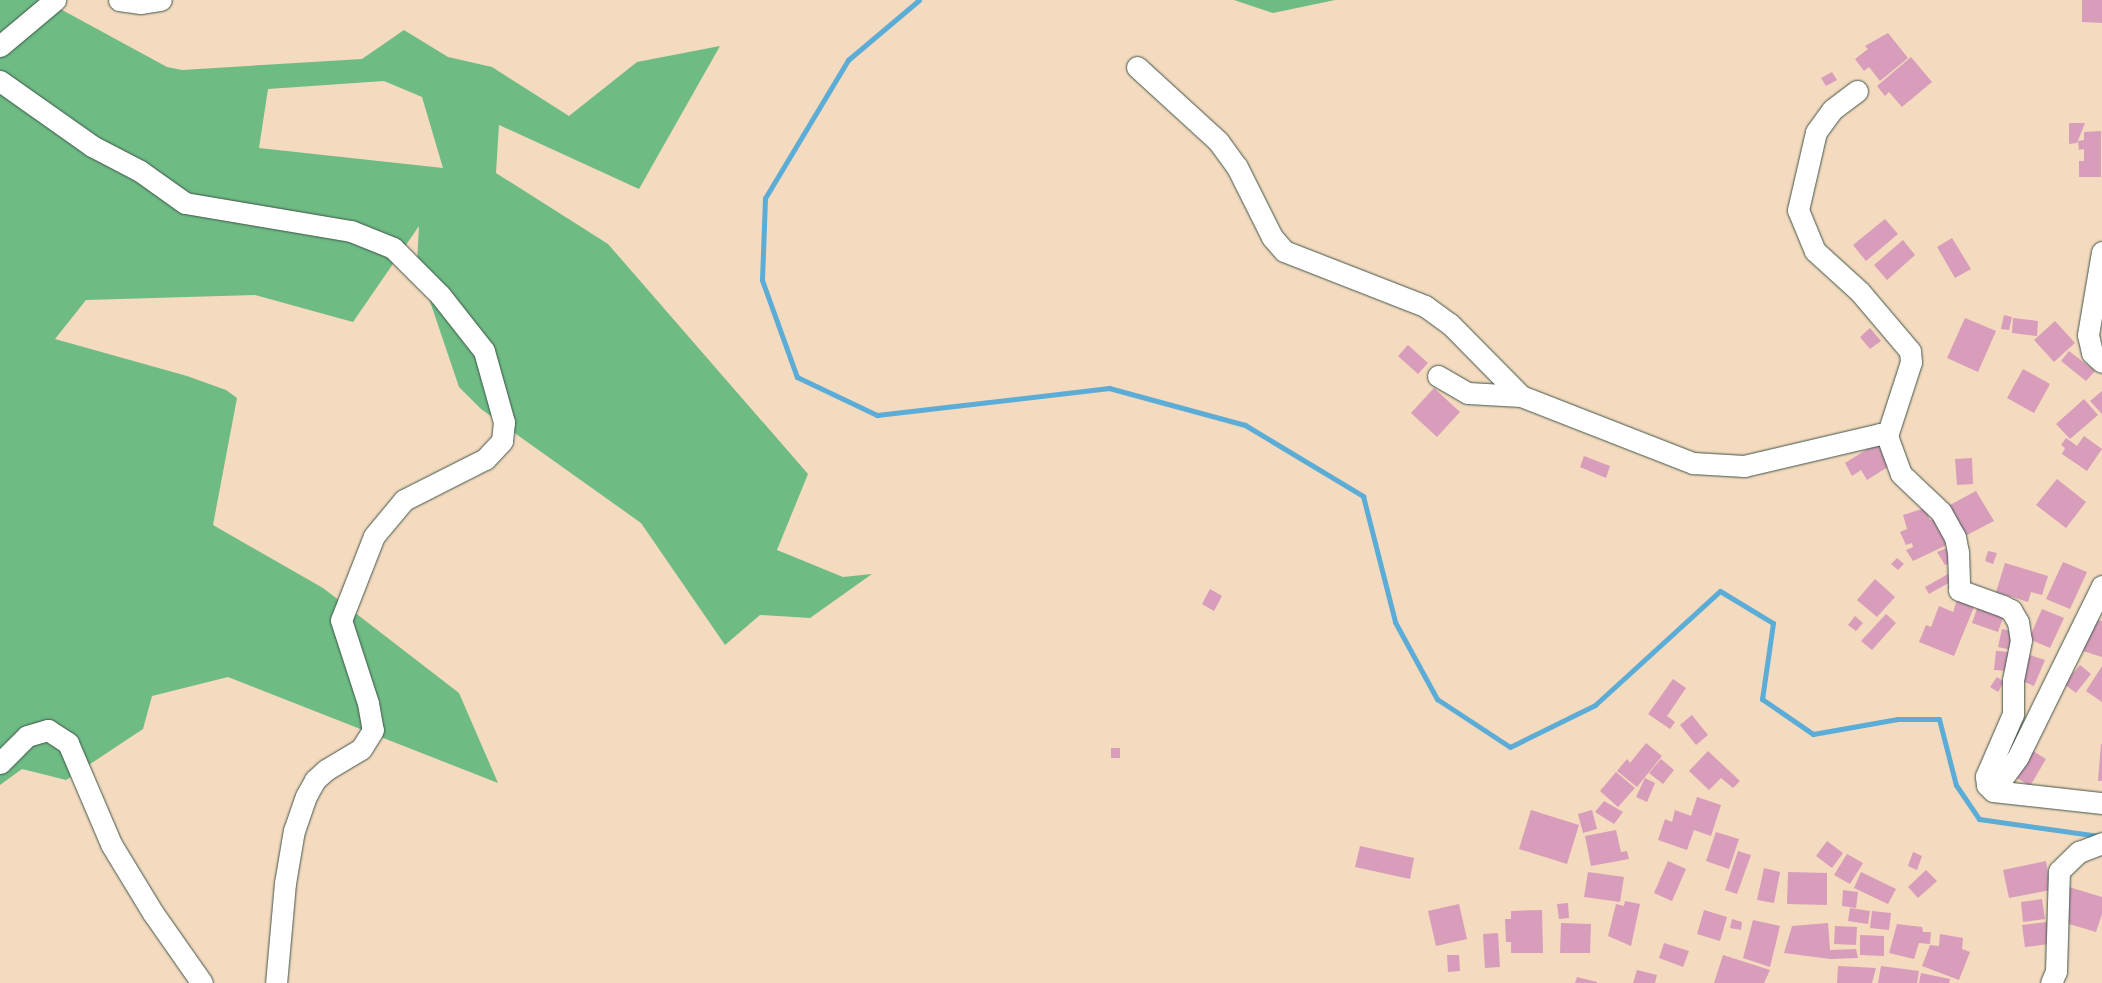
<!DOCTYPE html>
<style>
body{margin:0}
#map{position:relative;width:2102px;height:983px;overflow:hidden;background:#f4dabe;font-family:Sriracha,sans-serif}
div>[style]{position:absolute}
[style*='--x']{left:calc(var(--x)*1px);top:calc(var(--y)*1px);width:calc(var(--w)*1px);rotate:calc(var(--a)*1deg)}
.forest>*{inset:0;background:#6ebb84}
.stream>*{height:5px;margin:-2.5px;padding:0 2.5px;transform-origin:2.5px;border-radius:2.5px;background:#5bacd6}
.building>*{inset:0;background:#d89dba}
.roads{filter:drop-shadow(0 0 1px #3f5549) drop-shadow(0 0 1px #3f5549)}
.minor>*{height:21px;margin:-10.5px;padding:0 10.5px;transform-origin:10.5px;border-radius:10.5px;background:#fff}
span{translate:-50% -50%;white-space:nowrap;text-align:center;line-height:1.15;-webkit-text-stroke:4px #f6f6f2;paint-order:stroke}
</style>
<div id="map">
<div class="forest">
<i style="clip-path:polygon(evenodd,0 0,52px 0,53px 5px,167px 67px,182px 70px,362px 59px,404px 30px,448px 57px,492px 67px,569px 116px,637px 62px,720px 46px,639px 189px,499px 125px,496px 173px,608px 244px,808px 474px,777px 550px,843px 577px,872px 574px,810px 618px,760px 615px,725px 645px,641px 523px,481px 409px,459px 387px,417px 263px,419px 226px,353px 322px,255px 295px,86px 300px,55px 339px,187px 376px,226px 390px,237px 398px,213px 525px,323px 588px,459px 693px,498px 783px,228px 677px,152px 696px,143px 729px,66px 780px,22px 769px,0 785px,0 0,384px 81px,422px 97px,443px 168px,259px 148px,268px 89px,384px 81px)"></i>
<i style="clip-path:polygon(1234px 0,1335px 0,1273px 13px)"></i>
</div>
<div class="stream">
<i style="--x:919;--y:0;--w:93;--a:139.8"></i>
<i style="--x:848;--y:60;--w:161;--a:121"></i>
<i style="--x:765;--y:198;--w:82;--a:92.1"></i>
<i style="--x:762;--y:280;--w:103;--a:70.2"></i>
<i style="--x:797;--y:377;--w:89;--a:25.4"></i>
<i style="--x:877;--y:415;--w:234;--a:-6.6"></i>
<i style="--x:1109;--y:388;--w:141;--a:15.2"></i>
<i style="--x:1245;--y:425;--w:138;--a:31"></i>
<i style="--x:1363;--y:496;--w:130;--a:75.7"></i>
<i style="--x:1395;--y:622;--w:88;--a:61.4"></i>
<i style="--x:1437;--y:699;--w:87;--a:33.3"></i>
<i style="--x:1510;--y:747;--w:95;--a:-26.3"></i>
<i style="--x:1595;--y:705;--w:169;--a:-42.4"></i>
<i style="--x:1720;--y:591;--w:62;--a:31.1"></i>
<i style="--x:1773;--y:623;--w:77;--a:98.2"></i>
<i style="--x:1762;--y:699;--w:62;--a:34.5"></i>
<i style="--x:1813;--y:734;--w:86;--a:-10"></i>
<i style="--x:1898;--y:719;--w:41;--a:0"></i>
<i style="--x:1939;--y:719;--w:68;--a:75.6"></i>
<i style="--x:1956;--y:785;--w:41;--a:55.9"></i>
<i style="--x:1979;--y:819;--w:121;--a:8.1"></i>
</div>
<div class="building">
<i style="clip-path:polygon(2082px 0,2102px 0,2102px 23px,2082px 22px)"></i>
<i style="clip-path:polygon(1888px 33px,1908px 58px,1880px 81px,1869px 67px,1864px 71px,1855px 59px,1868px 49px,1865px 46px)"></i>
<i style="clip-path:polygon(1911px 57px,1932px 82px,1902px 107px,1889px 92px,1885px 96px,1877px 86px)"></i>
<i style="clip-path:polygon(1832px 72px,1837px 80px,1826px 86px,1821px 78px)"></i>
<i style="clip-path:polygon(2069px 123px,2085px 123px,2077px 143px,2069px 144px)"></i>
<i style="clip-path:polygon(2101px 131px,2101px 177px,2079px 177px,2079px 161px,2084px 161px,2084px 149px,2079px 150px,2078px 141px,2084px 140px,2084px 132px)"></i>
<i style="clip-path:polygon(1885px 219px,1898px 234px,1866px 261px,1853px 245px)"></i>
<i style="clip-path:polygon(1952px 238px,1971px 269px,1955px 278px,1937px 247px)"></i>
<i style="clip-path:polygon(1903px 240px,1915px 255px,1887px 280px,1874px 265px)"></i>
<i style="clip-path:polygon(2004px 315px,2012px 317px,2009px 330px,2001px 329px)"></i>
<i style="clip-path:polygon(1965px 318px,1996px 331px,1978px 372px,1947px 358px)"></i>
<i style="clip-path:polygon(2013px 318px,2038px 321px,2037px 336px,2012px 333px)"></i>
<i style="clip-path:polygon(2055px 321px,2075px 343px,2054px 362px,2034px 340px)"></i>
<i style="clip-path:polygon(1870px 328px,1881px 341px,1870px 349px,1860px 337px)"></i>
<i style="clip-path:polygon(1408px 345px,1428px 363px,1418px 374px,1398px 356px)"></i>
<i style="clip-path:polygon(2069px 351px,2095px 371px,2086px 381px,2061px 361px)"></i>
<i style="clip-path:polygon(2023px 369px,2050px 384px,2034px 413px,2007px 398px)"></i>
<i style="clip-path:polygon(1434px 388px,1460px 412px,1437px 437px,1411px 413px)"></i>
<i style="clip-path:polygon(2102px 391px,2102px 414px,2090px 401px)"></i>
<i style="clip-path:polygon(2084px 399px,2098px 415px,2070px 439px,2056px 424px)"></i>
<i style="clip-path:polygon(2084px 436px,2102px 449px,2087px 471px,2062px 454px,2065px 448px,2061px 445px,2066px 438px,2077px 446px)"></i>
<i style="clip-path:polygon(1880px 441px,1894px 463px,1867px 480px,1861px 470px,1852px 476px,1845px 463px)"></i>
<i style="clip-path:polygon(1584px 456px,1610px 466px,1606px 478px,1580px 467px)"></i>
<i style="clip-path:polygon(1972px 458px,1973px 484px,1957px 485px,1955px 459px)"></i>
<i style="clip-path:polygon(2057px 479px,2086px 502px,2066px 528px,2036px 505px)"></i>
<i style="clip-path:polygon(1976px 491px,1994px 521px,1965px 536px,1948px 506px)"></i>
<i style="clip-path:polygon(1925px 508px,1930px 520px,1939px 518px,1951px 543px,1913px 561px,1906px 550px,1913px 547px,1912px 543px,1906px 545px,1900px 532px,1907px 529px,1903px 515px)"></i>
<i style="clip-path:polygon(1947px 548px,1954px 561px,1945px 565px,1937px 552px)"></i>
<i style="clip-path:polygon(1988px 551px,1997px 553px,1993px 564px,1985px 561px)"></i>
<i style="clip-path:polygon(1897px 558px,1904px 564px,1898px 570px,1891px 564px)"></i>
<i style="clip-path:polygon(2063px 562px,2087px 572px,2070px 609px,2046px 599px)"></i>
<i style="clip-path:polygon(2005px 563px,2048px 576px,2042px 595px,2031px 592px,2028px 602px,1996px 592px)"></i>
<i style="clip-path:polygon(1950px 573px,1954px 580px,1929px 594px,1925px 587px)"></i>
<i style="clip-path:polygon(1875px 579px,1895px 597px,1877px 617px,1857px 600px)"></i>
<i style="clip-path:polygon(1210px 589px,1222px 596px,1214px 611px,1202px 604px)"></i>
<i style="clip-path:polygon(1957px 600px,1974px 607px,1954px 656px,1919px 642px,1926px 625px,1931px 627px,1939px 606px,1953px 612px)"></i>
<i style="clip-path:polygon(1979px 603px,2005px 612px,1998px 632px,1972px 623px)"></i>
<i style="clip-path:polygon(2042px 609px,2064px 618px,2050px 648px,2029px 639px)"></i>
<i style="clip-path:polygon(1886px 614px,1896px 623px,1872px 650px,1861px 641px)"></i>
<i style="clip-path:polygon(1855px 616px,1863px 623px,1856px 631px,1848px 625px)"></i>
<i style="clip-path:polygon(2094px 619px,2102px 621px,2102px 657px,2083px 651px)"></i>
<i style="clip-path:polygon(2002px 629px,2016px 632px,2012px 650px,1998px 647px)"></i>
<i style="clip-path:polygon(1996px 651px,2010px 652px,2008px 671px,1994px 670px)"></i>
<i style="clip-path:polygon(2030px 655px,2045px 660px,2034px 686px,2020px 680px)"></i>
<i style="clip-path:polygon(2080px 665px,2091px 674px,2076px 693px,2064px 684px)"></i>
<i style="clip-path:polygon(2102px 666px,2102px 702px,2086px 691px)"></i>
<i style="clip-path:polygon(1997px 677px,2004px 682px,1998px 692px,1990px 687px)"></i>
<i style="clip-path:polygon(1673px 679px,1686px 688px,1667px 716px,1675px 722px,1670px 729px,1648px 714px)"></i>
<i style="clip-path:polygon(1692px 715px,1708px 735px,1696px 745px,1680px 725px)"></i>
<i style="clip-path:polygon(1646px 743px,1662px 756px,1637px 787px,1617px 771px,1627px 759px,1630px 763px)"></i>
<i style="clip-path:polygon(2101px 744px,2102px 744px,2102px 781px,2098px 781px)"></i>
<i style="clip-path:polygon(1111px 748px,1120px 748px,1120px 758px,1111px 758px)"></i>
<i style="clip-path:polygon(1708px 751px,1740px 781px,1733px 788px,1721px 778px,1709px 790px,1689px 771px)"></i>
<i style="clip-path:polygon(2033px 751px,2046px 759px,2030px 786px,2017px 778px)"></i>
<i style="clip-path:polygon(1661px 759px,1674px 770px,1663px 784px,1649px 773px)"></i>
<i style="clip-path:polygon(1616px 772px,1635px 788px,1618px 807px,1600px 791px)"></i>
<i style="clip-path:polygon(1645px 778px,1655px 783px,1647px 802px,1636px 797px)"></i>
<i style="clip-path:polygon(1697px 797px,1721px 805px,1711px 836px,1694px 830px,1687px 850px,1658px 840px,1665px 819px,1672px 822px,1675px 810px,1691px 816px)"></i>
<i style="clip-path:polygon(1604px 801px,1623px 812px,1614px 824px,1595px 812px)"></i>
<i style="clip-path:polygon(1531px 810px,1579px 825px,1567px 864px,1519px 849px)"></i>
<i style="clip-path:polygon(1592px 810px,1597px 829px,1583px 833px,1578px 814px)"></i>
<i style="clip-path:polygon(1616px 830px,1621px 852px,1627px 851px,1629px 859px,1591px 866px,1585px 836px)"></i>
<i style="clip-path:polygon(1716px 832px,1739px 839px,1729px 869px,1706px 861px)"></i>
<i style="clip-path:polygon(1827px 841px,1843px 853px,1832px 868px,1816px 856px)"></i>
<i style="clip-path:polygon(1360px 846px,1414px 858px,1410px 879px,1355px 867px)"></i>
<i style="clip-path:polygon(1738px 851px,1751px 855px,1737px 894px,1725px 890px)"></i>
<i style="clip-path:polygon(1913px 852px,1922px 856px,1917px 870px,1908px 866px)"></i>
<i style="clip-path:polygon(1847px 854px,1863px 863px,1850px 884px,1834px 875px)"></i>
<i style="clip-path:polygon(1668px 861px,1686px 869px,1672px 901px,1654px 893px)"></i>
<i style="clip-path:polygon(2046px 861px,2051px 890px,2009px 898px,2003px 870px)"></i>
<i style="clip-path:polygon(1764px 868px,1780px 872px,1774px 903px,1757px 900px)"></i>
<i style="clip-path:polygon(1926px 870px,1937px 881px,1918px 898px,1908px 887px)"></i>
<i style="clip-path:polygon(1588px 872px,1624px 877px,1620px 902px,1584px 897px)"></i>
<i style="clip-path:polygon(1788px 872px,1827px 873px,1827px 905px,1787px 904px)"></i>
<i style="clip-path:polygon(1861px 872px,1896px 889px,1888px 904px,1854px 888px)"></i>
<i style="clip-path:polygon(2069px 887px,2102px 897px,2102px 914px,2096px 932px,2059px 921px)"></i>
<i style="clip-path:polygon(1843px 890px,1858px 892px,1856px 908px,1842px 906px)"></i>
<i style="clip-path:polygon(2042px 899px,2045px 919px,2023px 922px,2021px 902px)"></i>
<i style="clip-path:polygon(1625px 901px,1640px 904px,1631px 946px,1608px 936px,1616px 904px,1624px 906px)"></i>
<i style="clip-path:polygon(1568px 903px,1569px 918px,1559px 919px,1557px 904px)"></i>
<i style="clip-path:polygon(1459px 904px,1467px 939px,1436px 946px,1428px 911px)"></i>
<i style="clip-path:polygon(1850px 908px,1870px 911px,1868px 924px,1848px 921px)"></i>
<i style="clip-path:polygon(1542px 910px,1543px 953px,1511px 953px,1511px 942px,1506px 942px,1505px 919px,1511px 919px,1511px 911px)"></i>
<i style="clip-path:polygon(1704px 910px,1727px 917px,1720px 941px,1697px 934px)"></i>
<i style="clip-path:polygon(1872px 911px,1891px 913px,1889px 930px,1870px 928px)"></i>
<i style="clip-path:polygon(1732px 919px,1742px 922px,1741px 930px,1730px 928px)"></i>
<i style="clip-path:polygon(1753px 920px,1780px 926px,1770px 967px,1743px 958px)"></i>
<i style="clip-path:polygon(2047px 922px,2049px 944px,2025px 947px,2022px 925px)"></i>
<i style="clip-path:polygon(1561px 923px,1591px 924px,1590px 953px,1560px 953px)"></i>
<i style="clip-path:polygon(1828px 923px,1830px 950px,1856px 949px,1858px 958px,1830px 959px,1784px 953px,1792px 926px)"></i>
<i style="clip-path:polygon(1897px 924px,1922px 927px,1923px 932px,1931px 932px,1930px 944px,1919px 943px,1914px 959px,1889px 953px)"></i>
<i style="clip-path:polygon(1835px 926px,1857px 927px,1856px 945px,1834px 944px)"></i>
<i style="clip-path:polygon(1498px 933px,1500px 967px,1485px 968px,1483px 934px)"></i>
<i style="clip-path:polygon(1940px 934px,1963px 938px,1962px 949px,1970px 952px,1959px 980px,1922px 966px,1930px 945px,1939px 946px)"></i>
<i style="clip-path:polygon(1860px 935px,1884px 936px,1884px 956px,1860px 955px)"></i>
<i style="clip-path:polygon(1664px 943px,1689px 951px,1683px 967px,1659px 958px)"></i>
<i style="clip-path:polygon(1447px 955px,1459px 955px,1460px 971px,1448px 972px)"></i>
<i style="clip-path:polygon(1723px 955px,1770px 970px,1764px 983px,1714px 983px)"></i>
<i style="clip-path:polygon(1838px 966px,1876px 968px,1872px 983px,1837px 983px)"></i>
<i style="clip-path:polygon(1881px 966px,1919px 971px,1917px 983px,1878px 983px)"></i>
<i style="clip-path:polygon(1637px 970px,1657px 975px,1655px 983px,1633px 983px)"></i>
<i style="clip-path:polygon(1921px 973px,1950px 979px,1949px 983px,1919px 983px)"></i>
<i style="clip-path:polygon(1577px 977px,1597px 982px,1597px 983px,1575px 983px)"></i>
</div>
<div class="roads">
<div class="minor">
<i style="--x:119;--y:0;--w:22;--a:8"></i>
<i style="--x:141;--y:3;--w:20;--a:-9"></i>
<i style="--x:0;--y:46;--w:72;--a:-39.9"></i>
<i style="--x:1137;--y:67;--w:110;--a:42.4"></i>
<i style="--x:1218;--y:141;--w:32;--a:54"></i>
<i style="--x:1237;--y:167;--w:78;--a:63.4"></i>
<i style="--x:1272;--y:237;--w:18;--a:49"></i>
<i style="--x:1284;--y:251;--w:151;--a:21.3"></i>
<i style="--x:1425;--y:306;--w:31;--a:36"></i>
<i style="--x:1450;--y:324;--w:101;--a:45.4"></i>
<i style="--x:1521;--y:396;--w:185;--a:21.3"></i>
<i style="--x:1693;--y:463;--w:51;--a:3.4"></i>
<i style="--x:1744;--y:466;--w:140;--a:-13.2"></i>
<i style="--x:1880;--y:434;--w:7;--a:16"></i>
<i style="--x:1887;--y:436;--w:40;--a:69.8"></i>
<i style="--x:1901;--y:474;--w:55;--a:43.5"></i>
<i style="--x:1941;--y:512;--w:29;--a:61"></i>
<i style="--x:1955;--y:537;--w:15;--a:79"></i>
<i style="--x:1958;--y:552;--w:38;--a:88"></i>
<i style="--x:1959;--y:590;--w:47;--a:20"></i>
<i style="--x:2003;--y:606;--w:9;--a:27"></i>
<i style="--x:2011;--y:610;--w:14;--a:60"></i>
<i style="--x:2018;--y:622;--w:18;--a:81"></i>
<i style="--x:2021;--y:640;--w:41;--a:101.3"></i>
<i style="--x:2013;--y:680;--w:34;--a:90"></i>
<i style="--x:2013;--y:714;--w:68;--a:113.5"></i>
<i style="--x:1986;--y:776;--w:9;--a:84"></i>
<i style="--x:1987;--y:785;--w:8;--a:45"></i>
<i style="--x:0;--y:81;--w:113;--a:35.2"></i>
<i style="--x:92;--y:146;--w:54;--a:27.5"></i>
<i style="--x:140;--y:171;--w:55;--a:35.4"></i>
<i style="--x:185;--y:203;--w:168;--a:9.6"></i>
<i style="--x:351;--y:231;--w:45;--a:22"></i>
<i style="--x:393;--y:248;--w:66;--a:45"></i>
<i style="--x:440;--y:295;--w:71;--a:51.8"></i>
<i style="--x:484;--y:351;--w:74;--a:74.3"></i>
<i style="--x:504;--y:422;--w:19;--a:96"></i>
<i style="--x:502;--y:441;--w:25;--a:133"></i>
<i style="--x:485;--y:459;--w:91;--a:153.2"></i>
<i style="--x:404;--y:500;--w:47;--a:129.8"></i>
<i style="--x:374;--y:536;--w:90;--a:111.4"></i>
<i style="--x:341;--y:620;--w:87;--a:72"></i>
<i style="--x:368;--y:703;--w:27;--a:80"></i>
<i style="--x:373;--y:730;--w:22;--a:122"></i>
<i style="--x:361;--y:749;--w:41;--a:149"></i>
<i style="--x:326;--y:770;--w:15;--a:138"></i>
<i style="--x:315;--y:780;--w:18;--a:119"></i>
<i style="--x:306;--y:796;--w:36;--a:109"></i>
<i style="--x:294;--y:830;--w:54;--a:99.6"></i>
<i style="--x:285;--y:883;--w:100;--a:95.1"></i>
<i style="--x:1857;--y:91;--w:31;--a:143"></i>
<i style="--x:1832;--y:110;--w:27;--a:126"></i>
<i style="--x:1816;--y:132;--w:80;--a:103"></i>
<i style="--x:1798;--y:210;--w:44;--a:67.5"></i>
<i style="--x:1815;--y:251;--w:61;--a:42.3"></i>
<i style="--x:1860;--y:292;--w:77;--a:49.7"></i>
<i style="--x:1910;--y:351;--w:11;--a:85"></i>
<i style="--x:1911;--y:362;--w:78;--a:108"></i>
<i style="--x:2102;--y:252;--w:84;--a:99.6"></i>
<i style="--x:2088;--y:335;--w:18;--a:77"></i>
<i style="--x:2092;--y:353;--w:13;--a:42"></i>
<i style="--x:1438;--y:376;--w:34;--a:30"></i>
<i style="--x:1468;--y:393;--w:53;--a:3.2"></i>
<i style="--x:2102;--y:586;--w:191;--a:116.2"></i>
<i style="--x:2018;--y:757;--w:42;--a:126.3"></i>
<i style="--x:1993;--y:791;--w:110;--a:6.3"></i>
<i style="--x:0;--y:763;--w:38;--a:-45"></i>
<i style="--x:27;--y:736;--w:22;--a:-16"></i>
<i style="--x:48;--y:730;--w:24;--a:33"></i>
<i style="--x:68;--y:743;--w:110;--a:66.9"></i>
<i style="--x:111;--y:844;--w:81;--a:58.7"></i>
<i style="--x:153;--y:913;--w:85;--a:55"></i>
<i style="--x:2051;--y:983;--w:13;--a:-67"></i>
<i style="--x:2056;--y:971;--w:100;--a:-88.3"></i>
<i style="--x:2059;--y:871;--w:28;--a:-44"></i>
<i style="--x:2079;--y:852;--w:25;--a:-21"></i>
</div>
</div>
</div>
